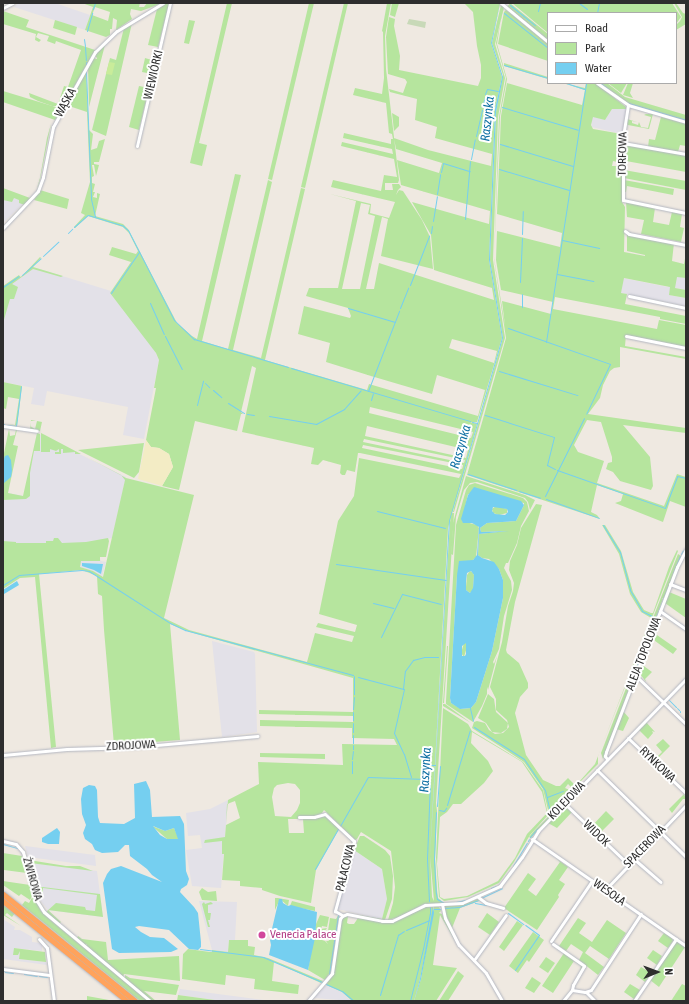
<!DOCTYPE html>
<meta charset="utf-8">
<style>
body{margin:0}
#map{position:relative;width:689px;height:1004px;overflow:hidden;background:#efe9e1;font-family:"Asap Condensed",sans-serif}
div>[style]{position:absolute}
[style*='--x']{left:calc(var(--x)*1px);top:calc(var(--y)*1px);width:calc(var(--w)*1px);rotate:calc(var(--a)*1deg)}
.industrial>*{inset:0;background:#e3e1e8}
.green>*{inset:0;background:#b6e59e}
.sand>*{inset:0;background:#f3ecc5}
.cemetery>*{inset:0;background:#c8d9b8}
.pitch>*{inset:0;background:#c9ec9a}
.water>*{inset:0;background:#75cff0}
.stream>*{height:1px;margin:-0.5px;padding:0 0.5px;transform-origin:0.5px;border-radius:0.5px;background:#75cff0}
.roads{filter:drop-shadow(0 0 1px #b4b7c1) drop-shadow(0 0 1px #b4b7c1)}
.minor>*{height:3px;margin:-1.5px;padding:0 1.5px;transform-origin:1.5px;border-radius:1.5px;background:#fff}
.highway>*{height:5px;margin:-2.5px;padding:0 2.5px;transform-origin:2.5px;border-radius:2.5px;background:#ffa35c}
.dots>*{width:11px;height:11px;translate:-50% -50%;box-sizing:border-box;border:2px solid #fff;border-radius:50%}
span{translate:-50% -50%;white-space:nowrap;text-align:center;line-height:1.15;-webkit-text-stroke:4px #fff;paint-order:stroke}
.street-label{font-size:12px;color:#2e2e2e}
.hotel-label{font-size:12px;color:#b23c85}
.left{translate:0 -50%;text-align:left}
.water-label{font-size:13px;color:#0d6fa3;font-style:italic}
.frame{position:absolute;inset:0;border:4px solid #2e2e2e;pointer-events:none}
.legend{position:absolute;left:547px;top:12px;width:130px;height:72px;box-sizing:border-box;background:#fff;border:1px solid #ababab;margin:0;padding:5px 7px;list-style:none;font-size:12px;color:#2e2e2e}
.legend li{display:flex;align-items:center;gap:8px;height:20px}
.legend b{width:20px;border:1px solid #ababab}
.north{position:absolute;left:637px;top:952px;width:40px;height:40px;-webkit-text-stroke:3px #fff;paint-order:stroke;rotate:89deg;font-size:11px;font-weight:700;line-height:16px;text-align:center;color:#2e2e2e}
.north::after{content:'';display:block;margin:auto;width:14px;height:18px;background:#2e2e2e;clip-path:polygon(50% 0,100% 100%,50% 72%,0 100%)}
</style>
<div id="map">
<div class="industrial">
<i style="clip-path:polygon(18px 3px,55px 3px,90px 15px,85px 30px,14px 7px)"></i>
<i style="clip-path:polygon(612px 109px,626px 109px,622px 134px,592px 127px,591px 120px,593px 116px,605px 120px)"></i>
<i style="clip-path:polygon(3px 194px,26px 201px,3px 223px)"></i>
<i style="clip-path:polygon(33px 267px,111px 291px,110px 293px,153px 347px,159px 360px,144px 439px,123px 435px,128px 407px,47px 391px,44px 406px,31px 404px,34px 388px,3px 382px,3px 289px)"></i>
<i style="clip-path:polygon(670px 275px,686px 278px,686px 290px,671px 287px,669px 295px,686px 298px,686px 306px,621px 293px,623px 278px,668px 287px)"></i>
<i style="clip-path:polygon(37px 433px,126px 477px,112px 538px,87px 543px,3px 545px,3px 492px,24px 496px)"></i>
<i style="clip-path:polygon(100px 559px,101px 561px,106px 562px,102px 577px,93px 571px,79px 567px,80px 560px)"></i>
<i style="clip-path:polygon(212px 641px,254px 652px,255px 654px,257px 732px,222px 737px)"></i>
<i style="clip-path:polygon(228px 800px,221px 888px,192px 886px,186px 850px,202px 848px,200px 835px,188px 836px,186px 813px,210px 809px)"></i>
<i style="clip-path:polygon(25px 846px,95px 855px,96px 866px,28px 857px)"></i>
<i style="clip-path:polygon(354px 850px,382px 869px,387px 899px,382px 919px,337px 909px)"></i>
<i style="clip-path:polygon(30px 863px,97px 871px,103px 917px,48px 910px,40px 900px)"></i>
<i style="clip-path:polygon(199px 901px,237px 902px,235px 940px,229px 940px,228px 952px,212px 950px)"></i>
<i style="clip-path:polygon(3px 919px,15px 927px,14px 930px,20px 930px,27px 934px,32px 937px,32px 942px,40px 943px,42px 945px,42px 951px,14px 948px,20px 951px,19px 959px,46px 962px,47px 965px,3px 959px)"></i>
<i style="clip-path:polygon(326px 985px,342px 992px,352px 1001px,314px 998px)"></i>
<i style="clip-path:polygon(180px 989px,272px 1001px,222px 1001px,178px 995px)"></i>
</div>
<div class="green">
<i style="clip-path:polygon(evenodd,82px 3px,140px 3px,139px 7px,144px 7px,147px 3px,160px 4px,141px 11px,131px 9px,130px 14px,132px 19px,116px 30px,117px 20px,113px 18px,112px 29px,110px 29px,110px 35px,106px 37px,85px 30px,93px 7px,82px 3px,95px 7px,110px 12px,108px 21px,92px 15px,95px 7px)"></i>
<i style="clip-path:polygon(167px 3px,169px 4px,158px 47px,148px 45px,157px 9px)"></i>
<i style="clip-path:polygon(227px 3px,232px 3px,199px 143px,207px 145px,202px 166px,190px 163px)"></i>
<i style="clip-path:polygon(309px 3px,314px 3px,272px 180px,268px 179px)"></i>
<i style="clip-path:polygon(344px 3px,348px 3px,305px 188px,301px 187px)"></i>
<i style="clip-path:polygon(evenodd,387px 3px,391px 3px,385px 36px,386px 69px,399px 180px,398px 183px,385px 183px,385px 190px,393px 190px,392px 184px,399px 184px,401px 187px,398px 190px,396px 195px,399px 190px,403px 191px,422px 220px,430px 237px,433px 269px,381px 256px,388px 219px,382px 217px,366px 289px,374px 289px,379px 263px,494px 300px,492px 288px,434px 270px,431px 235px,412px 202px,489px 224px,490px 211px,401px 185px,397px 160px,439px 173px,442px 163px,396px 149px,394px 138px,428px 150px,491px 166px,492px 154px,435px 138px,437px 127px,415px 120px,417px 99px,390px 92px,389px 89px,403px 93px,407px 82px,405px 79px,388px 74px,386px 37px,389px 17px,395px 19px,394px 26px,400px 56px,399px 70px,478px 86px,481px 78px,481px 65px,477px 46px,473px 12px,464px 3px,498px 3px,500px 4px,491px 43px,502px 77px,495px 109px,489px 260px,502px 338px,477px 422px,470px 422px,477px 424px,448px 528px,430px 854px,432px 897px,434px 901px,430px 855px,450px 522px,452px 513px,454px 513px,436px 803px,437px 811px,435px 858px,437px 890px,438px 898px,445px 904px,424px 904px,399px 917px,388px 920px,393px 903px,395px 887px,391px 851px,361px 832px,357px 839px,355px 840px,324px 810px,322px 813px,316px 816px,298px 816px,298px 819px,288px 819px,289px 833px,304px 833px,303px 819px,319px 818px,321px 815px,324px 815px,339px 829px,316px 870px,311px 903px,280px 896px,262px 890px,262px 888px,240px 886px,240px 881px,222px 880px,224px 854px,222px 854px,222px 841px,204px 843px,205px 840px,225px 837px,228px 800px,259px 784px,258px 762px,343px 765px,342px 744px,397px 745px,394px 739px,352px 738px,352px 728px,260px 726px,260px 720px,353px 722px,353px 716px,259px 714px,259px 710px,353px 712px,353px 678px,190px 632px,170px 624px,180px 740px,114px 745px,104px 630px,102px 596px,98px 594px,97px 576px,82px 570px,39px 574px,56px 747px,51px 748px,35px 577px,20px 578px,3px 589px,3px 541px,16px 542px,16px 543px,46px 543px,46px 541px,53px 541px,54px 538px,58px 538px,62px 543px,86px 542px,108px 538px,109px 541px,106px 557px,100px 557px,100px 561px,81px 561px,80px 567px,93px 571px,103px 577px,125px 480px,121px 475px,83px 455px,126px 478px,194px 495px,164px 618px,189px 630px,307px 662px,315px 633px,352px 642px,354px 636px,316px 627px,318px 623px,355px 632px,357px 625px,319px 614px,338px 521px,354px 496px,359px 458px,459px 478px,461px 474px,360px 453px,358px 453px,355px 472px,347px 470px,345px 475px,342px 475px,340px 473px,341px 465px,323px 460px,318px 465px,311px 464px,314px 448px,242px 432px,256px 368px,252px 366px,241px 412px,243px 414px,241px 414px,237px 431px,195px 421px,179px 490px,162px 486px,173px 467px,169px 454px,159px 448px,151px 447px,146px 440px,156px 388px,154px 388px,159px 360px,156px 353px,110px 293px,131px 262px,109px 255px,112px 247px,136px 254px,138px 251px,129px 233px,123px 227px,88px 216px,75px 228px,74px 227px,85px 215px,81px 213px,90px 182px,87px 112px,66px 105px,86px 70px,89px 130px,93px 134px,91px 150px,97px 148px,99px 141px,105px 139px,99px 162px,94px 162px,94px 164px,99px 165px,96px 176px,94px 165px,92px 165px,94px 176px,92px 177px,92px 183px,95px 184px,93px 192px,95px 192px,93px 197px,97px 198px,97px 193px,100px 194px,95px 216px,123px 224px,128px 229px,177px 323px,192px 336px,197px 339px,235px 174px,241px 175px,202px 341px,228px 349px,268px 180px,272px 182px,233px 350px,261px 358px,301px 188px,305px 189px,265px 360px,367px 390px,369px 384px,478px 416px,485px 390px,437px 375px,432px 394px,371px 376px,326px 362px,330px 343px,298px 334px,304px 306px,350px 318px,351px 316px,348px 308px,306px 296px,309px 288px,338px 288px,356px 201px,330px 194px,371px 204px,370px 213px,389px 218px,395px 202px,331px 187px,333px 180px,381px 191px,384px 175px,397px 177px,394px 159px,341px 146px,342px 142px,393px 154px,392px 149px,343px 138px,344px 133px,391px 144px,391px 139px,393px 139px,392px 134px,389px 133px,386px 103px,353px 95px,355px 88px,382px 94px,384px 78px,383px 32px,382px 31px,387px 3px,361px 203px,370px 205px,368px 214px,375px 216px,360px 289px,342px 289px,361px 203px,387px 3px,452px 339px,497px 351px,494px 363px,449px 348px,452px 339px,387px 3px,370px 407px,473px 432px,471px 438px,369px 413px,370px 407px,387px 3px,367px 426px,468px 450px,466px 458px,365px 436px,367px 426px,387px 3px,364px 439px,465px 460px,464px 463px,363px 442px,364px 439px,387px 3px,363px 445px,463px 465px,463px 466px,462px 469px,362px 448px,363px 445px,387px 3px,288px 783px,295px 784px,300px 790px,300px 803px,297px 810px,291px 817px,275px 816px,272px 797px,274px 788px,277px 785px,288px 783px,387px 3px,235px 801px,240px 818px,226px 825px,227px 804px,235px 801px)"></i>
<i style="clip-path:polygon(392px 3px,399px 3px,395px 17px,390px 15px)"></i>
<i style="clip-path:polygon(510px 3px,548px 34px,548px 40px,507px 7px)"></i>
<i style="clip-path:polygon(512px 3px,672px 3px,681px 17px,676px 24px,676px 13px,548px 13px,548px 33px)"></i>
<i style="clip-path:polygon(674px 3px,676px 3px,683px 13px,686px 14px,686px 24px,676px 30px,676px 25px,680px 21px,682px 17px)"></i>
<i style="clip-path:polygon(501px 5px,504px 7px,495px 44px,505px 78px,498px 117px,493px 260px,505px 338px,454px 512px,453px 512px,454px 507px,503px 338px,490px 260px,496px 112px,503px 75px,492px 43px)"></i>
<i style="clip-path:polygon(505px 8px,502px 12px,497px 44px,507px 79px,500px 116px,494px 258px,505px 326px,502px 301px,551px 314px,553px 302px,501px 290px,496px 260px,497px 231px,560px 247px,562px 233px,497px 214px,501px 116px,507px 83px,582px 105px,585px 90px,563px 83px,585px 88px,586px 83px,595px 83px,626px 107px,626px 109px,612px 109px,605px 120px,593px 117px,591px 125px,593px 129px,622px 134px,622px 164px,617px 164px,617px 162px,613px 161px,612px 166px,621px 166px,622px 168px,622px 202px,625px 207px,624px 252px,645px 256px,645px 255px,627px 251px,627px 234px,674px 243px,672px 261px,684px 264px,686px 253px,686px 278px,677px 277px,675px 288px,686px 290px,686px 298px,669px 295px,670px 287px,624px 278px,621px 293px,627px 294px,625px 304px,686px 316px,686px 324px,660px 319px,660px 317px,555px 297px,553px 309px,657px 329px,659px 320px,686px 325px,686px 347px,626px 335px,625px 346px,686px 357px,686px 359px,620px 347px,620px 367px,614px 368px,610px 371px,603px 385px,600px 398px,588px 414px,686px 428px,686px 433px,623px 425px,650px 457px,653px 486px,651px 490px,620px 481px,613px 472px,606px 469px,608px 463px,612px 462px,612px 457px,601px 422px,587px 420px,574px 445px,578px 452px,604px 461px,597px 483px,664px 506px,677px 474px,686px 477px,686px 507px,670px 501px,663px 522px,615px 503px,621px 501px,623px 494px,597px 485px,591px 512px,597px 515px,600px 519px,467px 475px,506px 338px,494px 259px,499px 117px,506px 78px,496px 43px,503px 10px)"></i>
<i style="clip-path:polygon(506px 10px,548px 44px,548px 61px,498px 44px,504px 12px)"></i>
<i style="clip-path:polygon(3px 11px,29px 20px,26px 27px,95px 50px,63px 106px,52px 106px,38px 101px,30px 97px,29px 93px,58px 104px,64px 86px,68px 87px,81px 50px,56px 41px,55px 44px,47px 41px,49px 36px,38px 33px,36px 37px,41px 40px,39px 42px,35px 40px,36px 34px,3px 24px)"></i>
<i style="clip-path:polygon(55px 20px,77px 27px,75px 35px,53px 28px)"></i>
<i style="clip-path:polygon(189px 20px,195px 21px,189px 44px,184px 43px)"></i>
<i style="clip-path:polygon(132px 23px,106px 136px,92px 130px,110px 58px,116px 60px,124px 28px)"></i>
<i style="clip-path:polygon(106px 41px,89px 107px,88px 66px,93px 58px,97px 59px,97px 58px,95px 56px)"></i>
<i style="clip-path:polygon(145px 58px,155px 61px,152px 74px,142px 72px)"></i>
<i style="clip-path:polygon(504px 63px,548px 77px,548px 79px,504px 66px)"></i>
<i style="clip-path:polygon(599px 83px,607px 83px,625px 97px,686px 115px,686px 121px,629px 104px)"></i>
<i style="clip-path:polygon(608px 83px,627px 83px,621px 93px)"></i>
<i style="clip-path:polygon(628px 83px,633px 83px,630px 93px,633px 98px,686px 114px,623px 95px)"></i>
<i style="clip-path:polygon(139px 86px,149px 88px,139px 130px,129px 127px)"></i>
<i style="clip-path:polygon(3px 91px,59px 108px,60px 112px,55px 120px,3px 102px)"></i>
<i style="clip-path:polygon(392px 113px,399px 117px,399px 126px,394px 131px)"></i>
<i style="clip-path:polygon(646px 114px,653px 114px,649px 129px,628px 125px,628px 123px,627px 125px,627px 119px,637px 122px,632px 121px,632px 123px,638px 125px,639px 122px,641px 127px,648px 128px,651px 117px,644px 115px)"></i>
<i style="clip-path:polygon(661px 117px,686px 124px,686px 146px,680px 145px,678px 152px,648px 147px,649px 139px,655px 140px)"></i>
<i style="clip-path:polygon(51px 124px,40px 180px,36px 192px,33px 192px,36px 192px,40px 178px,47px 138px)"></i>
<i style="clip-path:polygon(625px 144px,686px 155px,686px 172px,626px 161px,624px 159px)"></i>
<i style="clip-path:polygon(624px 170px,686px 181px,686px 190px,624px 178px)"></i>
<i style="clip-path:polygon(624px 180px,674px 189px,673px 195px,627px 186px,626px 192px,624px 192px)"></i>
<i style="clip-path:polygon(3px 188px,30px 198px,32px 196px,25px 205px,19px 203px,19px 200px,14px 198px,12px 202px,3px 200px)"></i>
<i style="clip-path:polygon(40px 190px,69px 199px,67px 209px,34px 200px)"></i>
<i style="clip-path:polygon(626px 202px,655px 208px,653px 222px,669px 225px,672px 212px,682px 214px,680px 227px,684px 228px,681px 242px,641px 234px,644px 220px,627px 217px)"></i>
<i style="clip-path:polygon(40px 257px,41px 258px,33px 267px,63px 276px,61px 277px,33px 269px,12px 284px,18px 287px,14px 299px,15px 299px,10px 299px,3px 323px,3px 286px,19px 275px,20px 277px,22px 276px)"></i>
<i style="clip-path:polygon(3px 382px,22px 386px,17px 426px,7px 424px,15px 425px,19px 399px,8px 397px,6px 409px,3px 408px)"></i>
<i style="clip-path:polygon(31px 420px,36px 421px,31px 421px,30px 426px,35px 429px,37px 421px,42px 422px,40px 431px,30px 429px)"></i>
<i style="clip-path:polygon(5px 428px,9px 428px,10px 436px,15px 435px,16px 429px,20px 430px,17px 430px,13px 445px,18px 446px,8px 493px,23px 496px,37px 433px,40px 434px,40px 451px,34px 451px,30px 473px,30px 496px,26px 499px,3px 500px,3px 458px,9px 429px)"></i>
<i style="clip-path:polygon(41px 433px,45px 435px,81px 454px,75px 454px,75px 452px,63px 453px,63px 449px,61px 449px,61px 454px,55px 454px,55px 452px,59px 452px,59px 449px,56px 451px,50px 449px,50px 452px,41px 452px)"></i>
<i style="clip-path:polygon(144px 443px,139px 472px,134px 478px,78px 450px)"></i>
<i style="clip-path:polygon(466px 476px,525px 495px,535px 500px,530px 510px,528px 502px,525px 498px,477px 482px,470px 483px,464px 490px,456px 517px,453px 555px,451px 554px,453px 523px)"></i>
<i style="clip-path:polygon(evenodd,475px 483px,523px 498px,527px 502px,529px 511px,521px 526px,517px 543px,508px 563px,506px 563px,504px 568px,511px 581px,512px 590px,504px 616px,499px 649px,493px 662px,494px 664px,497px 656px,488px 690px,487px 687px,487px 694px,482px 706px,473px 722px,446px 704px,446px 701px,456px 525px,466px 490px,469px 485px,475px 483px,468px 494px,524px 503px,524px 505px,516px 521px,487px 523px,480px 528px,481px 532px,507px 531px,479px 534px,478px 555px,482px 558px,489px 559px,499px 569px,503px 580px,503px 598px,492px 651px,476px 702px,471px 708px,461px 709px,451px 703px,450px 698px,457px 575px,476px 557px,479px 528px,477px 525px,462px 521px,468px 494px)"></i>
<i style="clip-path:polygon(536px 504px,542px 505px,515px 602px,506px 650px,507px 653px,519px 663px,528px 683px,528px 688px,520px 697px,515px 713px,526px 755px,543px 780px,556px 786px,560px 786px,568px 778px,574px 784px,578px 783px,595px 764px,651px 618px,641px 612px,630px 594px,619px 554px,602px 525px,605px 525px,621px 551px,633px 592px,644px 610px,651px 613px,653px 613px,669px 567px,677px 550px,678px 551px,598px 756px,598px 764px,573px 789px,568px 784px,565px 788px,572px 791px,549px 814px,543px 789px,524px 762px,472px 728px,474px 722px,477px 721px,485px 723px,489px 730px,495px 734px,503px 733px,509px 727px,507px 720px,496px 710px,496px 699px,490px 687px,502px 642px,508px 606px,513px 591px,514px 583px,509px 570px,510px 561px,517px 545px,521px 528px)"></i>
<i style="clip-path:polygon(496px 506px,507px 509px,507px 513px,499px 515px,493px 513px,492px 509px)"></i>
<i style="clip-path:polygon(678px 554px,681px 556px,664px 598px,662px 598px,663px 599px,636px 671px,633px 669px)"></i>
<i style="clip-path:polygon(470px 571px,472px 572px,474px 575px,473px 590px,470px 593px,466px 590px,466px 587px,467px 575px)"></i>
<i style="clip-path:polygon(669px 592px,686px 599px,686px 618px,665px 603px)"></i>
<i style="clip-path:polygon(654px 633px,677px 649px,673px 654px,651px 638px)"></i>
<i style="clip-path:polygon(464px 643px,467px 643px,467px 647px,464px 657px,461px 653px)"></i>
<i style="clip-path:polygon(447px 646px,448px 646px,444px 703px,443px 703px)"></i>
<i style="clip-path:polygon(641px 664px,652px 672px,645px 679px,646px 682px,638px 671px)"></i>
<i style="clip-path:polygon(632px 677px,633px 678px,603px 759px,601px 753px,630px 678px)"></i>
<i style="clip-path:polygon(488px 694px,494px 699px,496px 712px,508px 723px,507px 729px,501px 733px,492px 732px,486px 723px,478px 718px)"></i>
<i style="clip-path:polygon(443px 704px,445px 704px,471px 723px,443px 706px)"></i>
<i style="clip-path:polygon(evenodd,443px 708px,468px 724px,472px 731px,523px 762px,543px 790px,548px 815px,530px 835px,514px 862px,499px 883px,468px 897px,444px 901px,439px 897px,436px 858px,443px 708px,472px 732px,522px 762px,542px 792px,547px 813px,527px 834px,515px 858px,498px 881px,467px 896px,444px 899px,440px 897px,437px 864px,440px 817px,447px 812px,453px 804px,461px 804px,484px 783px,493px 771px,488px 761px,471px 743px,472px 732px)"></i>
<i style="clip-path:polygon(623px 711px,629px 718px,623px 731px,616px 729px,606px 755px)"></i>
<i style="clip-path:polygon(646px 722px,655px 732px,652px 731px,653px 733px,648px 739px,639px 730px,631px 738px)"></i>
<i style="clip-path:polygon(663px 739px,670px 746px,655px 761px,654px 760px,662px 752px,656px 745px)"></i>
<i style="clip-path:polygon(260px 753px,325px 754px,325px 759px,260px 757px)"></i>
<i style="clip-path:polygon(684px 794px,686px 799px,683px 799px,672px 813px,669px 809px)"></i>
<i style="clip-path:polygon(565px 800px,531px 838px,529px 837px,534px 831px)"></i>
<i style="clip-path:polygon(564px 806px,572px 812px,557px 828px,548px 823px)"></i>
<i style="clip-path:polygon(606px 811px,614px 819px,599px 834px,603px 840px,591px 827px)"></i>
<i style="clip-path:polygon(152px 826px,165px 831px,174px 828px,178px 837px,178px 839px,167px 839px)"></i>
<i style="clip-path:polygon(360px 836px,364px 836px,385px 850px,390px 856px,393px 876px,392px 899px,385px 920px,360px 916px,359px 915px,382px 919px,387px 899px,382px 869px,354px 850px)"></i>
<i style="clip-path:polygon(3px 853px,22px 856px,27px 873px,4px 870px,3px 877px)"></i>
<i style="clip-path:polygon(557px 859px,568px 867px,559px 880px,565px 884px,558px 895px,559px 897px,537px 930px,504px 908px,528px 873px,536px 879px,528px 890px,536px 896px,560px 862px)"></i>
<i style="clip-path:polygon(35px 861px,66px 866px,80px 866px,93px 871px,30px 863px)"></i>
<i style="clip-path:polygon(3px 881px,30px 885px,33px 894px,30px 900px,21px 894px,19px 896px,3px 885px)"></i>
<i style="clip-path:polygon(34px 886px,100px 894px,103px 917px,48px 910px,61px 922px,59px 924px,46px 912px,56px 903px,85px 907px,86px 910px,95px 911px,97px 895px,43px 888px,43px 894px,38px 894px)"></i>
<i style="clip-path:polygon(202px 888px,208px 892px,216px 891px,217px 901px,202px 900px,199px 892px)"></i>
<i style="clip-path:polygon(33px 896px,41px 911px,48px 918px,148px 1001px,140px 1001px,22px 905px,25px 901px,29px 903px)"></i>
<i style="clip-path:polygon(275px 898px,278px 898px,289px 900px,288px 906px,280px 899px,275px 910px)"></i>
<i style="clip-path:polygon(478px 899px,479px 901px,460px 908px,452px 928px,444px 910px,445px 906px,462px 905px)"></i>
<i style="clip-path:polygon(292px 901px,315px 907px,315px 911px,290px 906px)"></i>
<i style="clip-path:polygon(204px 902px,205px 904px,211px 902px,213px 904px,208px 905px,208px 913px,211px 913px,210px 920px,208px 920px,210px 927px,208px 927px,202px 904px)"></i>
<i style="clip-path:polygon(3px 905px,15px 913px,12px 917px,7px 913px,5px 915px,21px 926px,3px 915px)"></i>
<i style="clip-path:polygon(428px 906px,433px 907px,433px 914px,420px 979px,414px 1001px,352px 1001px,342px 992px,326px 985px,334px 972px,341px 921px,344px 917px,348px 916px,347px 923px,349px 924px,354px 924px,358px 918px,390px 923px)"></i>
<i style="clip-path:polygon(434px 906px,439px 907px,441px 911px,439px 913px,442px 914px,457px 944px,440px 915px,433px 965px,457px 968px,436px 1001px,414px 1001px,421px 979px)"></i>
<i style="clip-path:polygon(487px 913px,499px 922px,490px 935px,478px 927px)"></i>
<i style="clip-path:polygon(339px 914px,331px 971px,325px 980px,308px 970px,316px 924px,320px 915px,329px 917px,327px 927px,322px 926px,321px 929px,327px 928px,324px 932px,327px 933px,323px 934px,326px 935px,323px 936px,326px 937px,322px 939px,325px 940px,322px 941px,325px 941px,328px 944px,326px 941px,329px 941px,327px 937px,330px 939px,327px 935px,330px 936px,328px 932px,331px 934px,328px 931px,330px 918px,336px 919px)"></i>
<i style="clip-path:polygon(578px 918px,586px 923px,579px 933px,592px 942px,607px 920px,626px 933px,609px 959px,590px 946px,585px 953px,604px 967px,598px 975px,579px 960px,583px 952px,571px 944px,566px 951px,559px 946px)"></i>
<i style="clip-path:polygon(517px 921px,523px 925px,504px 951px,499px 947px)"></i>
<i style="clip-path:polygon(533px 932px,544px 940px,529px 962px,527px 960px,518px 973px,509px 966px)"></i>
<i style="clip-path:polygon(664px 933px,672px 938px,673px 941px,668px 948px,658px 941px)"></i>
<i style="clip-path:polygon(78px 936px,82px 939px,106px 942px,108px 960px,179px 956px,180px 981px,124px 974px,123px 977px,86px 946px,87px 944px,85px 945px,77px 938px)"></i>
<i style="clip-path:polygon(229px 940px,248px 940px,248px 946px,255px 947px,254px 955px,268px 958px,323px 981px,321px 983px,274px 962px,272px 981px,299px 985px,298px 994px,254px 989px,255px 979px,240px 977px,226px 975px,225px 985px,182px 979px,183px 954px,188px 949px,210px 952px,212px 952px,212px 950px,228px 952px)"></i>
<i style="clip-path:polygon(675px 940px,685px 947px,659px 987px,650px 980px)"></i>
<i style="clip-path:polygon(14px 948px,45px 952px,46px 962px,19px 959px,20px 951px,18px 955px,13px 955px)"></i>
<i style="clip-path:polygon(653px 950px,662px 956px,657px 965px,647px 958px)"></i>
<i style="clip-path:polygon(564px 953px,583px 967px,580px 972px,581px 966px,574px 961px,553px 993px,542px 986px)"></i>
<i style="clip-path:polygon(546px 957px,555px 963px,548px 973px,539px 967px)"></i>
<i style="clip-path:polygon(641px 967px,651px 973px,645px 982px,636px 975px)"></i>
<i style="clip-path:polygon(458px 971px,464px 976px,448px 1001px,439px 1001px)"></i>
<i style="clip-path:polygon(125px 975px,130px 978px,179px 985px,176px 995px,144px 991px,156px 1001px,152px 1001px,125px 979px)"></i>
<i style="clip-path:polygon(532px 977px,541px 983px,534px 993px,525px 988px)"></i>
<i style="clip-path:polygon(630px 984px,640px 990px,634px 999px,624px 992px)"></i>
<i style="clip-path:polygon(682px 984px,686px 986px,686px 1001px,671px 1001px)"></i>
<i style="clip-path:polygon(178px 995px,222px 1001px,177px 1001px)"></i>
<i style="clip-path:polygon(87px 996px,109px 1000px,110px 1001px,87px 1001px)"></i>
</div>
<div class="sand">
<i style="clip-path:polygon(146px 440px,151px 447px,159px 448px,169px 454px,173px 467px,162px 486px,138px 479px)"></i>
</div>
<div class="cemetery">
<i style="clip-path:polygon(409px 19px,426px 22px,425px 28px,407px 24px)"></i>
</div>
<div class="pitch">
<i style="clip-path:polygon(109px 62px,115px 63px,112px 75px,106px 74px)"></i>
</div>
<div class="water">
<i style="clip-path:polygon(500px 3px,492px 43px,503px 77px,496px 112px,490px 260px,503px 338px,450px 520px,430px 855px,433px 902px,430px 854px,449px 521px,502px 338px,489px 260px,495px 109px,502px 77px,491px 43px)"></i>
<i style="clip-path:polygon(8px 455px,11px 460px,12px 471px,11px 477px,4px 483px,3px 462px,5px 456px)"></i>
<i style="clip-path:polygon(evenodd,474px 487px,521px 501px,524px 505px,516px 521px,487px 523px,480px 528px,481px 532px,509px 531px,479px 534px,478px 555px,482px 558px,494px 562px,499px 569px,503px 580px,503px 598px,492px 651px,476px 702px,471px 708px,460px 709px,451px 703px,450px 698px,457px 575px,459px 561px,473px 560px,477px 555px,479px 527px,472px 523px,463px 523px,461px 519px,468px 495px,474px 487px,493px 507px,507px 509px,508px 512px,505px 515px,495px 514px,492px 511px,493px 507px,474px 487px,471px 571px,474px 575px,473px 588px,470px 593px,466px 590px,466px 581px,467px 573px,471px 571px,474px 487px,466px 643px,466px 654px,465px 656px,462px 656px,462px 646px,466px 643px)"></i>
<i style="clip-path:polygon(82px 563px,103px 564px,101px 574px,94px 570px,82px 566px)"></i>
<i style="clip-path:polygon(17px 581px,19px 585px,4px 594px,3px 590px)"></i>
<i style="clip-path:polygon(evenodd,146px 781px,150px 790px,152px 817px,180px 816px,184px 824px,186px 871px,189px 879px,187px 885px,181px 889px,180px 892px,194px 907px,198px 913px,201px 942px,201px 947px,198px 950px,189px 949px,169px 930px,139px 926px,135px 927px,141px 932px,150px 937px,164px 938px,178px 949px,171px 952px,119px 953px,112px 949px,103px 883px,107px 874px,111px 869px,121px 866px,162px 882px,152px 875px,147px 869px,130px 856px,129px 845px,125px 845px,118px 852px,102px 853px,95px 850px,92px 844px,85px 839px,83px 833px,86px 825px,82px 814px,81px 799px,83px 788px,89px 785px,95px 786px,97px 790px,98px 817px,100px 823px,124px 824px,135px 818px,134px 784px,146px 781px,153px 826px,165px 831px,174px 828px,178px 839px,167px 839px,160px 835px,153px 826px)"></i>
<i style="clip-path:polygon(57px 828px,60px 832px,59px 844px,48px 844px,42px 842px,42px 838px)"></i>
<i style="clip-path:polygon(279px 899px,282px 899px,283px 903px,288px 906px,291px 905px,317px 912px,315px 938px,308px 970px,269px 955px,271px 945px,270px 940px,275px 936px,271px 933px)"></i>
<i style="clip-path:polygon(433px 907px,434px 913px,421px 979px,414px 1001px,420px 979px)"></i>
</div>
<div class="stream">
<i style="--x:579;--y:3;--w:10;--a:37"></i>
<i style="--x:510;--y:5;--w:32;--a:39"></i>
<i style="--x:93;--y:9;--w:6;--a:-72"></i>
<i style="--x:538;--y:11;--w:8;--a:-76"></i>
<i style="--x:504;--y:13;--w:56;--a:38.5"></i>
<i style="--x:597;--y:13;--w:10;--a:-79"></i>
<i style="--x:87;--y:31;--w:19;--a:-74"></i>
<i style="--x:84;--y:39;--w:7;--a:82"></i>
<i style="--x:85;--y:47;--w:13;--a:86"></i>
<i style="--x:86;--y:62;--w:2;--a:90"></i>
<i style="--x:504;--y:65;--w:46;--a:16.5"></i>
<i style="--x:86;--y:72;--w:127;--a:87.7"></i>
<i style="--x:91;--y:199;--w:18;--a:77"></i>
<i style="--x:566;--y:83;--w:20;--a:18"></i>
<i style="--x:600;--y:83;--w:10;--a:37"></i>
<i style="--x:485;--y:94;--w:5;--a:-68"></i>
<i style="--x:487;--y:89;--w:11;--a:10"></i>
<i style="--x:625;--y:102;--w:64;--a:16.4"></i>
<i style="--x:482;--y:107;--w:10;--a:-73"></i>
<i style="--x:502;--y:107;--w:79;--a:16.8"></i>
<i style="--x:476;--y:136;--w:27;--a:-77"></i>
<i style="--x:500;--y:144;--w:76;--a:16.8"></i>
<i style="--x:471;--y:159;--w:20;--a:-79"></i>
<i style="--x:499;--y:169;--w:73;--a:16.7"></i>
<i style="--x:441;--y:172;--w:9;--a:-77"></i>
<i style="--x:443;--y:163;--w:28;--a:17"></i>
<i style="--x:437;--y:194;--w:20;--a:-81"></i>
<i style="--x:465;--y:219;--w:58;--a:-85.1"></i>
<i style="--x:433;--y:221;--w:25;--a:-81"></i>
<i style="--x:74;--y:227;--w:18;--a:-41"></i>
<i style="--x:88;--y:215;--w:37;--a:17"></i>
<i style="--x:123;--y:226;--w:6;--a:39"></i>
<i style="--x:128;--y:230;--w:101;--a:62.9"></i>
<i style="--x:174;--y:320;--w:28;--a:44"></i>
<i style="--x:194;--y:339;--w:98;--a:16.6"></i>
<i style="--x:68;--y:233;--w:6;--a:-45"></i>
<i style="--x:431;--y:233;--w:7;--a:-82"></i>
<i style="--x:522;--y:234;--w:23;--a:-88"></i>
<i style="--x:562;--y:240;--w:38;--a:12"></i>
<i style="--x:43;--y:256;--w:21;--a:-43"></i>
<i style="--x:557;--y:274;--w:37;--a:11"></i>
<i style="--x:22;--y:275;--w:25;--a:-42"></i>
<i style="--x:520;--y:282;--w:44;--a:-87.4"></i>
<i style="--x:410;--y:285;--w:53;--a:-68.8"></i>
<i style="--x:3;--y:287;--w:19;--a:-35"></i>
<i style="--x:111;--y:293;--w:50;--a:-55.7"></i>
<i style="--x:522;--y:294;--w:13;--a:90"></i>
<i style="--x:150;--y:303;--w:34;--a:66"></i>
<i style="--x:348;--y:308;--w:49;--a:16.6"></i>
<i style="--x:400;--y:308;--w:22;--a:-68"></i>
<i style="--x:508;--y:328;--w:108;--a:19.4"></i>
<i style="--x:610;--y:364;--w:55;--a:115.6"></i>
<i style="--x:165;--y:336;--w:37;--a:63"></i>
<i style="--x:546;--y:342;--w:262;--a:-81.2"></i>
<i style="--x:291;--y:368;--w:187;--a:16.5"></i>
<i style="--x:499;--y:371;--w:82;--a:17.1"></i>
<i style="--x:205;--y:383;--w:6;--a:45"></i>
<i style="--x:213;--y:390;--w:11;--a:41"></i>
<i style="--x:368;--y:391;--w:86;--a:-68.8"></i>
<i style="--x:371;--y:400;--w:7;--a:-74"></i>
<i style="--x:228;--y:403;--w:19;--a:32"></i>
<i style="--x:197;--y:405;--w:25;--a:-76"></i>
<i style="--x:247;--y:414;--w:7;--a:8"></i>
<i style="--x:485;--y:415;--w:72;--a:17.7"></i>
<i style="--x:554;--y:437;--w:29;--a:104"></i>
<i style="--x:547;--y:465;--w:9;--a:27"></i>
<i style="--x:269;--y:416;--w:48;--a:9.7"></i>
<i style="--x:316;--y:424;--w:32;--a:-28"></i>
<i style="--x:344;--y:409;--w:25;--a:-48"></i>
<i style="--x:472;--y:422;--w:5;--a:11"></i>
<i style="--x:3;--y:424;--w:1;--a:0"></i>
<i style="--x:7;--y:425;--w:9;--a:6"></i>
<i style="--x:16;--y:426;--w:40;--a:-82.9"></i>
<i style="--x:557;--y:470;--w:114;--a:19.4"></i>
<i style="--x:665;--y:508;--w:34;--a:-69"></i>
<i style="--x:677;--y:476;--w:9;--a:13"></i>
<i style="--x:468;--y:474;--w:51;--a:18.4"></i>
<i style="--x:519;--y:491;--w:22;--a:18"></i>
<i style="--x:545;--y:496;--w:87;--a:-63.4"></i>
<i style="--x:546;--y:499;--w:56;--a:19.7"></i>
<i style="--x:377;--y:511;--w:70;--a:14"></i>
<i style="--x:603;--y:525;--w:32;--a:58"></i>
<i style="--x:620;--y:552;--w:39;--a:75"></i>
<i style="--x:630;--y:590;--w:24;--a:60"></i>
<i style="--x:642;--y:611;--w:11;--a:27"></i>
<i style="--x:681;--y:554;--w:4;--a:-63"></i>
<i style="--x:336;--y:564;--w:111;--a:8.3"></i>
<i style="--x:673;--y:574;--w:19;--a:-69"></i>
<i style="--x:3;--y:585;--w:19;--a:-32"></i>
<i style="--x:19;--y:575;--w:63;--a:-4.5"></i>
<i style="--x:82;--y:570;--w:7;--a:8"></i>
<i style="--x:89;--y:571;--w:96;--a:32.7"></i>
<i style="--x:170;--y:623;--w:17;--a:25"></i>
<i style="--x:185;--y:630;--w:174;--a:15"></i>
<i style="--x:373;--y:603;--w:21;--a:14"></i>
<i style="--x:381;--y:637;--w:48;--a:-64"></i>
<i style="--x:402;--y:594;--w:40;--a:14.4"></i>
<i style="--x:645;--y:645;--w:65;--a:-68.2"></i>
<i style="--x:635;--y:670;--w:26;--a:-67"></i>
<i style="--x:358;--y:677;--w:47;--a:14.9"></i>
<i style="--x:403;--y:689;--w:18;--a:-84"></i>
<i style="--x:405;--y:671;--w:14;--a:-54"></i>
<i style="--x:413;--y:660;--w:11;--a:-15"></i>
<i style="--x:424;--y:657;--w:14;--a:0"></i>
<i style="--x:632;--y:680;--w:2;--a:-63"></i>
<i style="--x:404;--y:689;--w:45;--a:102.8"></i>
<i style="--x:394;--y:733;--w:23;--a:65"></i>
<i style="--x:404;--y:754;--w:24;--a:73"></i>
<i style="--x:354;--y:694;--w:18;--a:-90"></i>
<i style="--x:669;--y:700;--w:10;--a:45"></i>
<i style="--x:470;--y:708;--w:13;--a:77"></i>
<i style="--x:677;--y:708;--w:3;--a:45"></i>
<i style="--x:353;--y:709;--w:12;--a:-85"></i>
<i style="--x:680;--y:711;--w:1;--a:90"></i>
<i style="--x:353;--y:720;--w:8;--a:-90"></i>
<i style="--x:474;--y:727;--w:59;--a:32.6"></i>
<i style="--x:524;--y:759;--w:37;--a:56"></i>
<i style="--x:545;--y:790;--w:23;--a:77"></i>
<i style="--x:353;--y:732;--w:9;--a:-90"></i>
<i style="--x:353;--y:743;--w:8;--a:-90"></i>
<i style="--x:353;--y:749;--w:4;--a:-90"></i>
<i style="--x:352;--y:759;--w:8;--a:-83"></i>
<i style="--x:352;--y:773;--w:12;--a:-90"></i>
<i style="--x:430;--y:777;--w:12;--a:-90"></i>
<i style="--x:430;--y:765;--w:5;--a:0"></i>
<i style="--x:547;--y:797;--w:17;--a:-21"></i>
<i style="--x:447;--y:805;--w:78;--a:-73"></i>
<i style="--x:437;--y:806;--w:40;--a:-85.7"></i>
<i style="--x:439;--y:810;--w:5;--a:11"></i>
<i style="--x:444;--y:811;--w:4;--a:-56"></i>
<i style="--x:436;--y:812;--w:47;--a:92.4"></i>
<i style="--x:434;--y:859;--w:34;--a:87"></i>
<i style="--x:436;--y:893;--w:6;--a:81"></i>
<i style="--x:437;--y:899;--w:8;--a:30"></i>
<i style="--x:340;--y:826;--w:56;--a:-60.3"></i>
<i style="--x:368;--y:777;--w:58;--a:2"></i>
<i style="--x:530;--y:837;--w:11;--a:-49"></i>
<i style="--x:528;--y:841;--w:2;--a:-63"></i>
<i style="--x:3;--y:844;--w:15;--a:16"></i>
<i style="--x:513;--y:866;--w:27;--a:-59"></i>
<i style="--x:315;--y:869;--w:46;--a:-60.1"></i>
<i style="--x:491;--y:888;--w:5;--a:-22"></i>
<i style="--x:481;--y:898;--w:23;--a:-25"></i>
<i style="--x:429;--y:901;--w:42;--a:-92.7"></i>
<i style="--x:427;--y:859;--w:79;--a:-87.8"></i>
<i style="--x:456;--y:902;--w:9;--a:-13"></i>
<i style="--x:475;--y:903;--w:11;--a:10"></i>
<i style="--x:444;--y:908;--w:15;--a:-4"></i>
<i style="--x:459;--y:907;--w:20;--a:-20"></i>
<i style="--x:434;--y:909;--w:6;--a:0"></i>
<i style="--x:508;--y:913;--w:19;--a:36"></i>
<i style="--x:406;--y:930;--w:25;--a:-23"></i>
<i style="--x:200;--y:949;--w:64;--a:7.2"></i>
<i style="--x:263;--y:957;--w:64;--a:23"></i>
<i style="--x:515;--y:970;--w:42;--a:-55.6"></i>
<i style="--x:539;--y:935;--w:17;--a:-144"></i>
<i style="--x:3;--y:971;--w:1;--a:0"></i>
<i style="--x:5;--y:972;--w:8;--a:7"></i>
<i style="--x:24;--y:974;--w:13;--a:9"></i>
<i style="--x:329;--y:974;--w:60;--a:-81.3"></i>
<i style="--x:39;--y:976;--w:8;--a:7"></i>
<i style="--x:326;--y:984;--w:17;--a:24"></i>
<i style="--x:342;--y:991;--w:16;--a:40"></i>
<i style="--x:380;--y:995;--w:63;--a:-73.3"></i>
<i style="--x:398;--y:935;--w:7;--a:-34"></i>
<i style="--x:410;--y:1001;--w:54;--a:-76"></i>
<i style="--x:423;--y:949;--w:36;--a:-79"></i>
<i style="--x:430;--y:914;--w:7;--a:-90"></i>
</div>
<div class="roads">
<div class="minor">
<i style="--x:501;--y:3;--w:61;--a:39.7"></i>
<i style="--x:3;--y:8;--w:11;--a:-27"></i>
<i style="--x:597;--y:83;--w:38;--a:35"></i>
<i style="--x:628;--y:105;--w:60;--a:16.3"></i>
<i style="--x:628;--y:105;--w:30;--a:99"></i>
<i style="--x:623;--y:135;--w:65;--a:90"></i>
<i style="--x:623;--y:200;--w:64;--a:11.7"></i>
<i style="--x:623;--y:143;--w:64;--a:9.9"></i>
<i style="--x:137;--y:146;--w:147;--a:-77"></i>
<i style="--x:3;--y:228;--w:51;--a:-46.6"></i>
<i style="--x:38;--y:191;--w:15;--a:-70"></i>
<i style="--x:43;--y:177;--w:51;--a:-78.7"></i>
<i style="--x:53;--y:127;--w:86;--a:-60.8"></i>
<i style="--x:95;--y:52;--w:30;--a:-44"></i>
<i style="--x:117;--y:31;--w:54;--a:-31.3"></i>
<i style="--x:625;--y:231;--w:5;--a:37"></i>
<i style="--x:629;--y:234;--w:58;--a:10.9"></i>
<i style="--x:629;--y:296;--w:58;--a:11.9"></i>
<i style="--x:626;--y:336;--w:61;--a:11.3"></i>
<i style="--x:3;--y:426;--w:34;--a:8"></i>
<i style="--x:670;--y:584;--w:17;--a:21"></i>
<i style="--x:660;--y:611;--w:32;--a:35"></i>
<i style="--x:635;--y:675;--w:71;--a:43.9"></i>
<i style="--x:628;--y:738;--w:80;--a:43.5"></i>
<i style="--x:3;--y:755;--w:64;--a:-5.4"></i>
<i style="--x:67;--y:749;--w:67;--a:-1.7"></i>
<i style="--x:134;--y:747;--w:124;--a:-5.1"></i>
<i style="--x:607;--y:759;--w:4;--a:-124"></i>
<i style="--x:605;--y:756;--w:4;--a:-76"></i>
<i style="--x:606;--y:752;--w:198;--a:-69"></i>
<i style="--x:677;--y:567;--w:20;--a:-63"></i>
<i style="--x:597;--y:770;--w:124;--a:44.3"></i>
<i style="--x:564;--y:803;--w:90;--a:43.6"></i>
<i style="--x:299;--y:817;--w:15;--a:0"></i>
<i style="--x:314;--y:817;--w:11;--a:-15"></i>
<i style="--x:325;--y:814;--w:40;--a:43"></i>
<i style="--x:354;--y:841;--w:73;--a:105.2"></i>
<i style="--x:335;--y:911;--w:8;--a:30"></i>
<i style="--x:532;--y:839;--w:188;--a:34.8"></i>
<i style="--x:3;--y:841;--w:13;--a:13"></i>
<i style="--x:16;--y:844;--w:11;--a:49"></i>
<i style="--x:23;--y:852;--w:51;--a:74.1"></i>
<i style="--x:37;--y:901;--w:13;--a:58"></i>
<i style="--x:44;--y:912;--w:138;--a:40"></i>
<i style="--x:634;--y:859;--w:35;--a:41"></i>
<i style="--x:605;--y:890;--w:117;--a:-46.4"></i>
<i style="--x:478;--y:897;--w:10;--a:37"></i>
<i style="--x:486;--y:903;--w:18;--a:16"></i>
<i style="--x:442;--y:904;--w:14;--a:78"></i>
<i style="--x:445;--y:918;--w:30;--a:63"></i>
<i style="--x:459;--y:945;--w:39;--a:46"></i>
<i style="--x:486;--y:973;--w:32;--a:60"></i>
<i style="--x:39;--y:939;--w:12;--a:48"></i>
<i style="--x:47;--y:948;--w:53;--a:82.5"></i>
<i style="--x:551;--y:941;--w:73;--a:-55.7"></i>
<i style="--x:553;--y:944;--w:38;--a:35"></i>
<i style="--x:584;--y:966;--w:22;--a:120"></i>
<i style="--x:573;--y:985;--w:5;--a:101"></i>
<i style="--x:474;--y:960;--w:55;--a:-54.6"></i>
<i style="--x:3;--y:969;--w:47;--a:7.3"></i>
<i style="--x:586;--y:992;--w:13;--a:45"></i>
<i style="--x:308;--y:1001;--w:37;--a:-49"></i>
<i style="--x:332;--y:973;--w:55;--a:-81.6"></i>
<i style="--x:340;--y:919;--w:4;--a:-56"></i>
<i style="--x:342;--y:916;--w:5;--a:-22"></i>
<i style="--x:347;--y:914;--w:36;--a:11"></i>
<i style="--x:382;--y:921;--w:10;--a:0"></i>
<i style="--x:392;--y:921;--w:37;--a:-26"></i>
<i style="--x:425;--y:905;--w:37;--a:-3"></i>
<i style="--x:462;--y:903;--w:42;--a:-24.1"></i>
<i style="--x:500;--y:886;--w:36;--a:-53"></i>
<i style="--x:522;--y:857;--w:31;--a:-58"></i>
<i style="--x:538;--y:831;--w:212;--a:-45.8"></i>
<i style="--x:563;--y:1001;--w:14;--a:-51"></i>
<i style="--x:572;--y:990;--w:13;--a:9"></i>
<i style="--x:585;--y:992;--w:6;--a:-18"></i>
<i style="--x:591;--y:990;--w:91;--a:-56.7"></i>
<i style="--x:634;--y:1001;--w:75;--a:-55.9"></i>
</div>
<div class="highway">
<i style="--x:3;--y:894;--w:170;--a:39"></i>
<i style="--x:3;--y:901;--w:159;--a:38.9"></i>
</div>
</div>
<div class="dots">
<i style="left:262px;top:935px;background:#d1479c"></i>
</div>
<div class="street-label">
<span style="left:154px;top:75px;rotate:-77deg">WIEWIÓRKI</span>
<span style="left:66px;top:103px;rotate:-61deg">WĄSKA</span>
<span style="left:623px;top:154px;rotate:-89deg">TORFOWA</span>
<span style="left:644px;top:654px;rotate:-69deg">ALEJA TOPOLOWA</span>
<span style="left:131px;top:746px;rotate:-3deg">ZDROJOWA</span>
<span style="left:657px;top:765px;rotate:44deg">RYNKOWA</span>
<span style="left:567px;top:801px;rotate:-46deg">KOLEJOWA</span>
<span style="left:596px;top:834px;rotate:44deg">WIDOK</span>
<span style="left:645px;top:847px;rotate:-46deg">SPACEROWA</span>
<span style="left:346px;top:868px;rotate:-76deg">PAŁACOWA</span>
<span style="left:32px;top:879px;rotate:74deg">ŻWIROWA</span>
<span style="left:609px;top:893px;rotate:35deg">WESOŁA</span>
</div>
<div class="hotel-label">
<span class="left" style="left:270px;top:935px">Venecia Palace</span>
</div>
<div class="water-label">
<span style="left:488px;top:119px;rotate:-84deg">Raszynka</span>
<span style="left:461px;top:447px;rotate:-74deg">Raszynka</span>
<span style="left:426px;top:770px;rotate:-87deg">Raszynka</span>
</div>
<div class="frame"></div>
<ul class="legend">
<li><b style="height:5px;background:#fff"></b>Road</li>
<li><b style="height:11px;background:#b6e59e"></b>Park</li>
<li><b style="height:11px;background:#75cff0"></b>Water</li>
</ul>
<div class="north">N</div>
</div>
